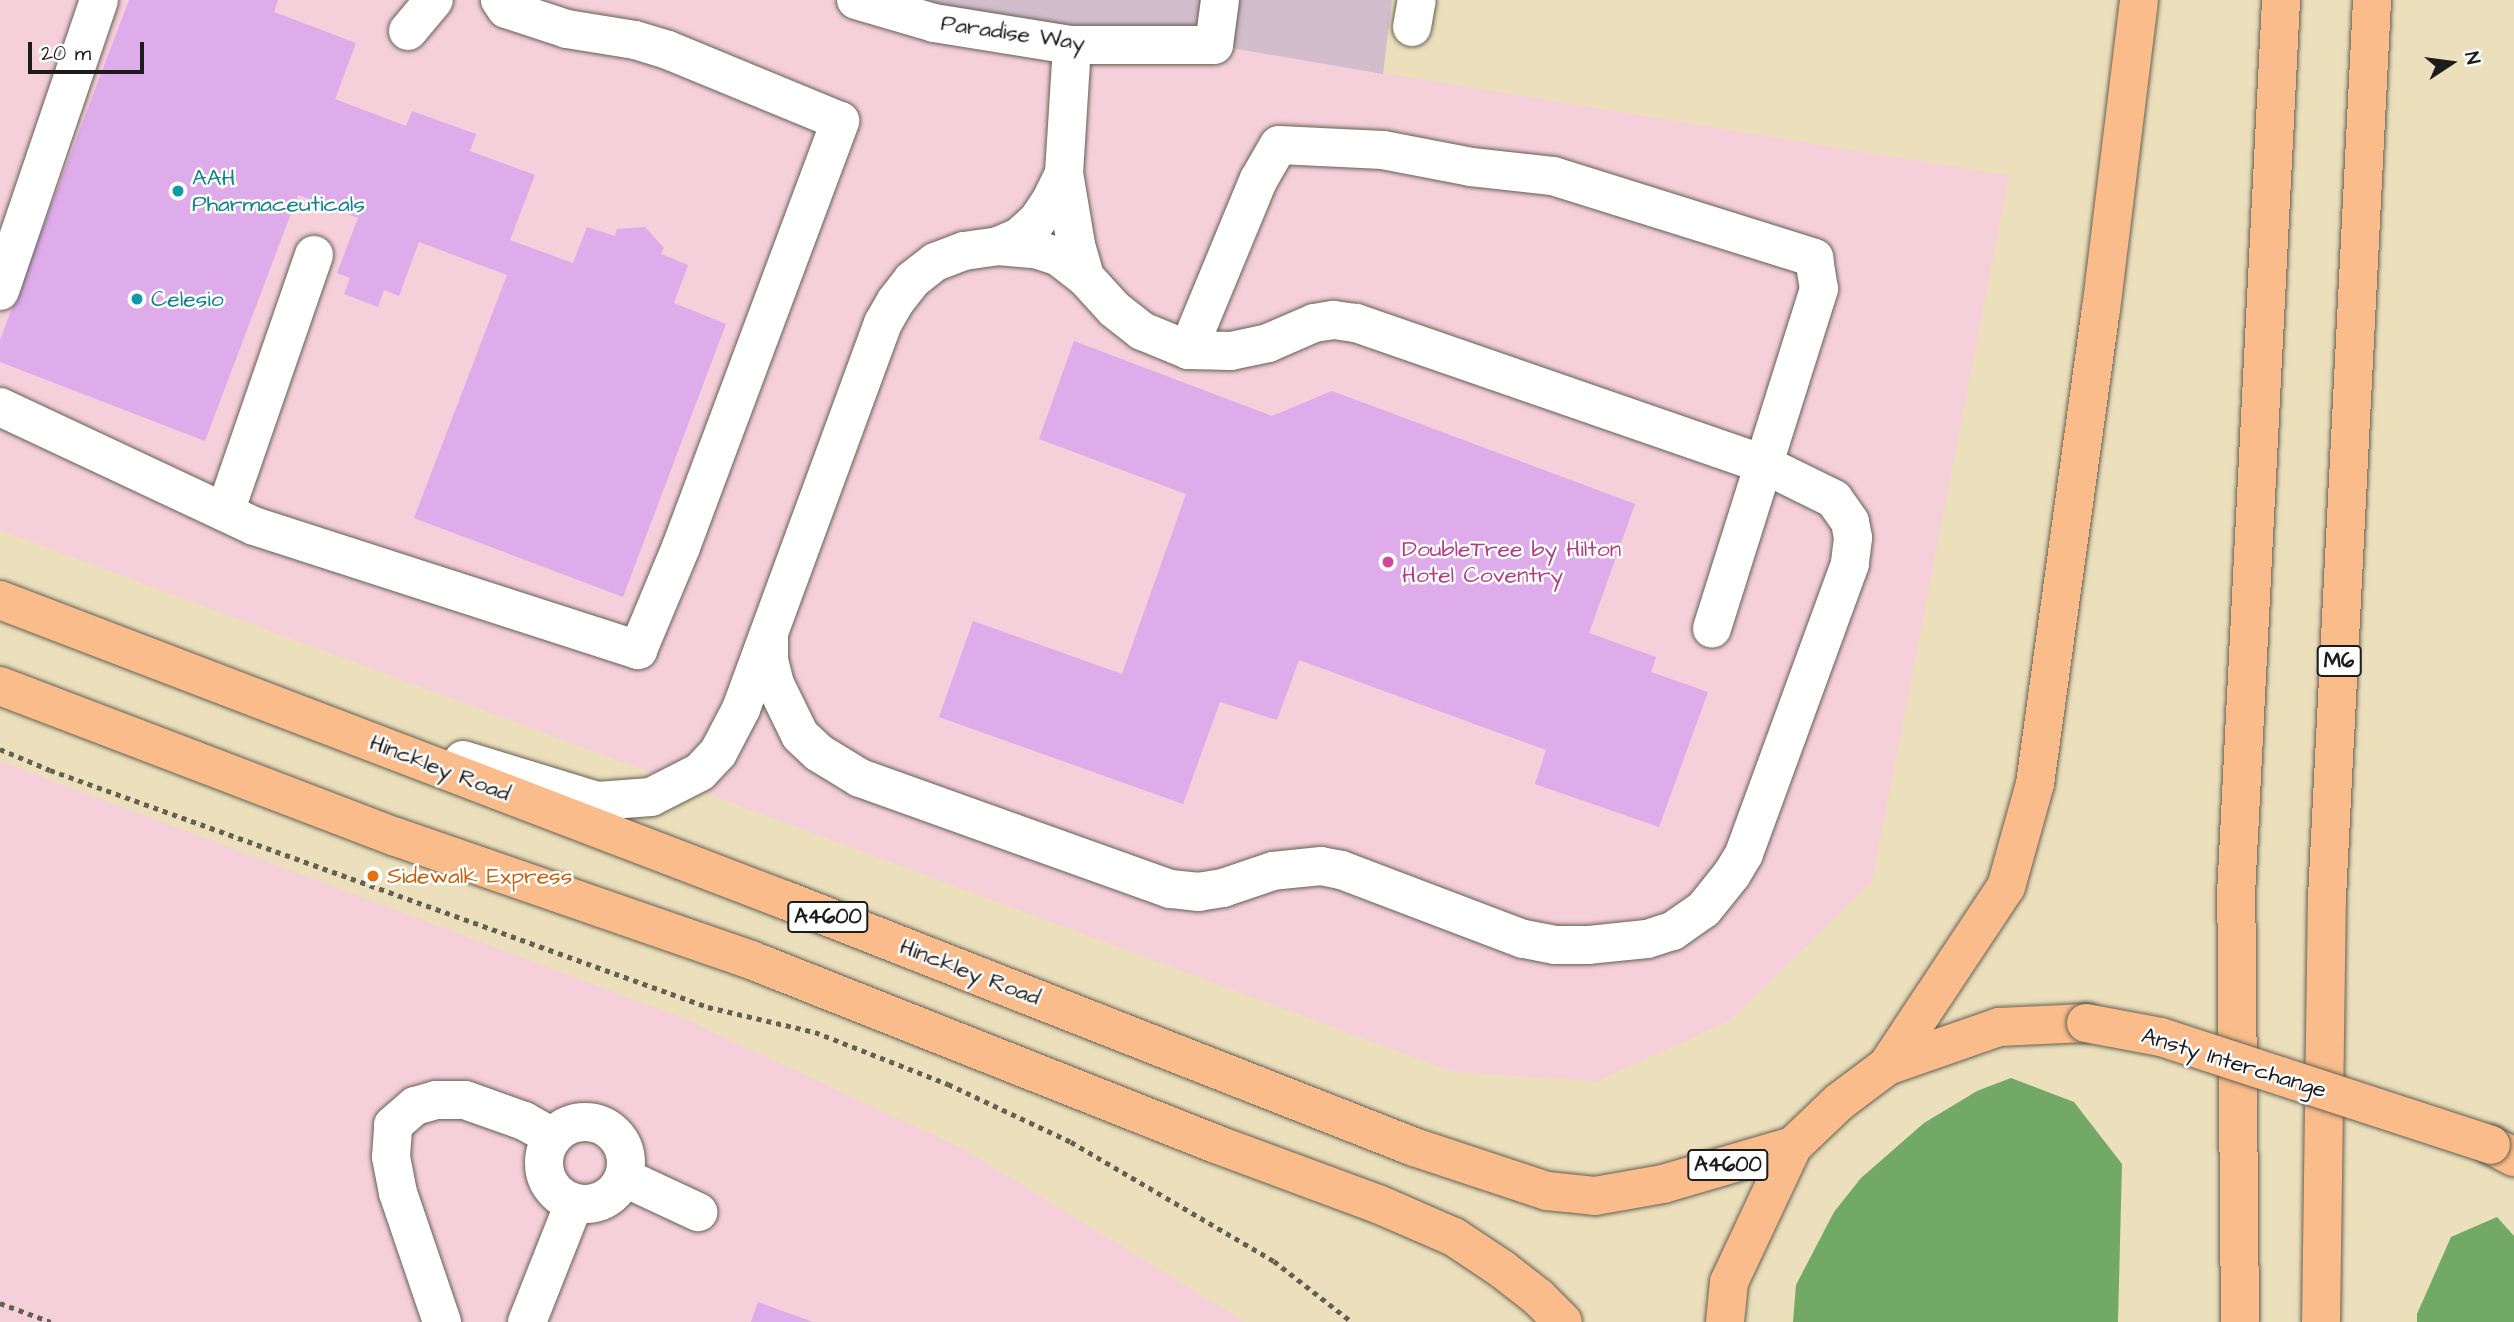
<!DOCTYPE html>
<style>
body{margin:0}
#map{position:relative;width:2514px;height:1322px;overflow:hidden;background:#ecdfbc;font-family:"Architects Daughter",sans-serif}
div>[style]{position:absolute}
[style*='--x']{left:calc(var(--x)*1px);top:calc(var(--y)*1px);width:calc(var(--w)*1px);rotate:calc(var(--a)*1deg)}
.built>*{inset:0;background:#f5cfda}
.industrial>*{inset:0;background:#d1bdcb}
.forest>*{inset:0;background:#72a967}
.building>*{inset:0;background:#deabeb}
.path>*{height:4.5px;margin-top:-2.25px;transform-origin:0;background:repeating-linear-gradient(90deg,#656054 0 5px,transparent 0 10px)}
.roads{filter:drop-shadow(0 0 2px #656054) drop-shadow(0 0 2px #656054)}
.minor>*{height:38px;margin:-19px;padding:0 19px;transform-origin:19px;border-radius:19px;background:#fff}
.minor>.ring{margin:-19px;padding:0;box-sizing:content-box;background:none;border:38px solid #fff;border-radius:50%}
.highway>*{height:38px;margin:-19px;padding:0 19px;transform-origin:19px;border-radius:19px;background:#f9bc8a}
.bridges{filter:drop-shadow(0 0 2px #656054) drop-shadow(0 0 2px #656054)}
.highway-bridge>*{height:38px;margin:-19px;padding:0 19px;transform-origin:19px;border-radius:19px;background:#f9bc8a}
.dots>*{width:19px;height:19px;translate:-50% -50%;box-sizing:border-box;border:4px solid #fff;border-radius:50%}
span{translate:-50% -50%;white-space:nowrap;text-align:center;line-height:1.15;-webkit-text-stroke:5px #fff;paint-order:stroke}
.shield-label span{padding:2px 5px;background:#fff;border:2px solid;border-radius:5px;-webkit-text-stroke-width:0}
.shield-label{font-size:21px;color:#1c1c1c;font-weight:700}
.street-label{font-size:23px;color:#1c1c1c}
.culture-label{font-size:23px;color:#0d838f}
.left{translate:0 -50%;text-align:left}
.hotel-label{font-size:23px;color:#b23c85}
.food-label{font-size:23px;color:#c56008}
.north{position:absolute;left:2416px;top:28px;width:70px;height:70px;-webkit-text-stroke:5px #fff;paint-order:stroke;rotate:77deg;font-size:19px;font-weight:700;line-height:28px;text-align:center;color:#1c1c1c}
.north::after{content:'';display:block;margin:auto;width:24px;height:32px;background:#1c1c1c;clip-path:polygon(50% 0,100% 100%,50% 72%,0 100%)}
.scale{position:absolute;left:28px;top:42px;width:116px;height:32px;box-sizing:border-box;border:4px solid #1c1c1c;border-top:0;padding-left:9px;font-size:21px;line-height:24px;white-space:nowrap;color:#1c1c1c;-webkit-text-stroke:5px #fff;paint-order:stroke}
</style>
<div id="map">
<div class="built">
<i style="clip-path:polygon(0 0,856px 0,1214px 45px,2009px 176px,1872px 882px,1731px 1020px,1597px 1081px,1454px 1072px,0 530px)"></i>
<i style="clip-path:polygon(0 761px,685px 1019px,965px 1150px,1245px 1322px,0 1322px)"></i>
</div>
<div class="industrial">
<i style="clip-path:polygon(856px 0,1392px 0,1383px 74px,1214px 45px)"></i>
</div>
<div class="forest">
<i style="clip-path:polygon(2011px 1078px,2074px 1102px,2122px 1164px,2118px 1322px,1793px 1322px,1796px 1285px,1834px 1212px,1861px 1178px,1924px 1123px,1977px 1091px)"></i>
<i style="clip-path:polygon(2497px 1217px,2514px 1236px,2514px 1322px,2417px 1322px,2417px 1314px,2451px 1237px)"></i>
</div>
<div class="building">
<i style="clip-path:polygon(129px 0,278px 0,274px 12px,356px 43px,335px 99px,406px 126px,412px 111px,476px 134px,470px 151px,535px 175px,510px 240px,573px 263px,587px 227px,615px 236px,617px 229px,645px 227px,664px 248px,661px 254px,688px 265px,674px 303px,726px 324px,623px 597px,414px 518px,507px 275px,419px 242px,399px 296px,384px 290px,378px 307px,344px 294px,350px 278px,337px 273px,358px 218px,298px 195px,205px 441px,0 362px,0 340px)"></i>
<i style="clip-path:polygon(1074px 341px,1272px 416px,1332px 391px,1635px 504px,1589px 633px,1656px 657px,1651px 672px,1708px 692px,1659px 827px,1535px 784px,1546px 750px,1299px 660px,1277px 720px,1220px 702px,1183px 804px,939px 717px,973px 621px,1122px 674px,1186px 494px,1039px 439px)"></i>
<i style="clip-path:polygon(758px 1302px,813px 1322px,751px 1322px)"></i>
</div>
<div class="path">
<i style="--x:0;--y:749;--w:54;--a:22.8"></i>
<i style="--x:50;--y:770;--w:699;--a:19.81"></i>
<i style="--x:708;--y:1007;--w:110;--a:13.2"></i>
<i style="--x:815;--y:1032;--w:143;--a:21.4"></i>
<i style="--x:948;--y:1084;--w:136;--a:25.2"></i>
<i style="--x:1071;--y:1142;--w:235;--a:30.4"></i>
<i style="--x:1274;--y:1261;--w:99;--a:38"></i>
<i style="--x:0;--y:1303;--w:54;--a:20.4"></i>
</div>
<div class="roads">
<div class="minor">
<i style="--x:856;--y:0;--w:81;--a:16.4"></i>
<i style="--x:934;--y:23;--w:140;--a:9.1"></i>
<i style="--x:1072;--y:45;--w:142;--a:0"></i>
<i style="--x:1214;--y:45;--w:45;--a:-82.4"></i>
<i style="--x:1412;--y:27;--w:27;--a:-80"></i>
<i style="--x:408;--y:31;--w:40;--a:-50"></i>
<i style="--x:1064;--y:173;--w:128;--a:-86.4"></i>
<i style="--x:998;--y:246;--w:23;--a:-23"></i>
<i style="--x:1019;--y:237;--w:24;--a:-42"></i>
<i style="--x:1037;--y:221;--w:23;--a:-56"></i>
<i style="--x:1050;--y:202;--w:32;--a:-64"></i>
<i style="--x:1064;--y:173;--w:73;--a:80.5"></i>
<i style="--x:1076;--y:245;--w:33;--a:74"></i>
<i style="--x:0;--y:291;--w:307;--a:-71.2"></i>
<i style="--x:1188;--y:350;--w:185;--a:-67.5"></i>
<i style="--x:1259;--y:179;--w:39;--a:-60"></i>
<i style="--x:1279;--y:145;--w:104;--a:2.8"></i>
<i style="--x:1383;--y:150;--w:90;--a:10.9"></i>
<i style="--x:1471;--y:167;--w:82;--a:6.3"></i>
<i style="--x:1553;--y:176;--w:274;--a:17.4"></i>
<i style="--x:1814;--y:258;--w:31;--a:81"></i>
<i style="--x:1819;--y:289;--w:356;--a:107.5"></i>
<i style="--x:0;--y:407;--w:280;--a:25.1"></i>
<i style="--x:254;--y:526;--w:404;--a:17.9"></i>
<i style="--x:638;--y:650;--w:112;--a:-67.3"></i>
<i style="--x:681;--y:547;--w:455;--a:-69.5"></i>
<i style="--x:840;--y:121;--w:186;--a:-157.6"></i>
<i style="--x:668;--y:50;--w:34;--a:-163"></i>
<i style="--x:635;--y:40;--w:69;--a:-170.8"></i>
<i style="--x:567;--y:29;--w:64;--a:-161.8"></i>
<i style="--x:506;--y:9;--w:11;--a:-124"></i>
<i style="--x:225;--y:512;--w:272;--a:-70.9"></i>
<i style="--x:463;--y:760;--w:140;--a:17"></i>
<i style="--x:597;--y:801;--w:54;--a:-4.2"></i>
<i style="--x:651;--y:797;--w:55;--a:-27"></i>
<i style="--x:700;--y:772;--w:26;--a:-47"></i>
<i style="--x:718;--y:753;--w:50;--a:-62.4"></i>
<i style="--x:741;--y:709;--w:411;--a:-69.8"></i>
<i style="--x:883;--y:323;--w:24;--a:-60"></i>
<i style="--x:895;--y:302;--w:28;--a:-52"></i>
<i style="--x:912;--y:280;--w:29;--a:-38"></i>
<i style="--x:935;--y:262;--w:31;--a:-21"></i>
<i style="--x:964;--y:251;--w:34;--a:-8"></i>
<i style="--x:998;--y:246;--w:37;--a:5"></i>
<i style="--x:1035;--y:249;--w:25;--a:18"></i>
<i style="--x:1059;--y:257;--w:33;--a:38"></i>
<i style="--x:1085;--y:277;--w:43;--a:47.8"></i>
<i style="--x:1114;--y:309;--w:36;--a:38"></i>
<i style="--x:1142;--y:331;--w:50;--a:22.4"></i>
<i style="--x:1188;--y:350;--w:43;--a:1.3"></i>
<i style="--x:1231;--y:351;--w:38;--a:-12"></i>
<i style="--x:1268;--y:343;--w:50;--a:-23.5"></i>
<i style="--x:1314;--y:323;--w:20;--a:-9"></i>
<i style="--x:1334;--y:320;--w:22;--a:8"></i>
<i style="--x:1356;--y:323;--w:431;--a:19.1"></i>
<i style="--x:1763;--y:464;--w:79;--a:26.2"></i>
<i style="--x:1834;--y:499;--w:28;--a:55"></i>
<i style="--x:1850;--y:522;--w:16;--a:79"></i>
<i style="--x:1853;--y:538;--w:26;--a:97"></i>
<i style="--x:1850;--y:564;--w:309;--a:110.1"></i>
<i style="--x:1744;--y:854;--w:23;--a:121"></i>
<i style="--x:1732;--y:874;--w:45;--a:128.7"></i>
<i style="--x:1704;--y:909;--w:39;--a:145"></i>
<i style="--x:1672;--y:931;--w:26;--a:162"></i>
<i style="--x:1647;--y:939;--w:58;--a:174.1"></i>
<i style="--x:1589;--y:945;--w:34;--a:180"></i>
<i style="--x:1555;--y:945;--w:33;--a:-169"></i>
<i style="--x:1523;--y:939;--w:195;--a:-159.2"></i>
<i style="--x:1341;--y:870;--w:20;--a:-169"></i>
<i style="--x:1321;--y:866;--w:48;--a:174.1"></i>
<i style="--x:1273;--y:871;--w:53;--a:161.2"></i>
<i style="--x:1223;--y:888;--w:24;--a:171"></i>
<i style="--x:1199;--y:892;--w:29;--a:-174"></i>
<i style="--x:1170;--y:889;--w:329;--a:-160.3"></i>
<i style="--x:860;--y:778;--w:48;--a:-148.6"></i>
<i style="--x:819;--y:753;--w:26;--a:-137"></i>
<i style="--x:800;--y:735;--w:57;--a:-116.1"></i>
<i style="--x:775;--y:684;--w:25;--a:-104"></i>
<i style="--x:769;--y:660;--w:26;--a:-90"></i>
<i class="ring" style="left:544px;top:1122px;width:44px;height:44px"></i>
<i style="--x:625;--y:1178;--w:81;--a:25"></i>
<i style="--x:442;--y:1322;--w:136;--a:-108.8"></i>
<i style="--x:398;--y:1193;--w:37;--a:-101"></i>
<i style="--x:391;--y:1157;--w:32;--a:-86"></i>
<i style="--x:393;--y:1125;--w:29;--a:-41"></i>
<i style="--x:415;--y:1106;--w:22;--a:-16"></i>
<i style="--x:436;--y:1100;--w:29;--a:0"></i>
<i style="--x:465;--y:1100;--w:63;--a:19.6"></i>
<i style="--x:524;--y:1121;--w:33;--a:29"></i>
<i style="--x:527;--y:1322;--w:128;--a:-68.4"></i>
</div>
<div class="highway">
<i style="--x:0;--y:600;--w:840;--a:20.92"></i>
<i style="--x:785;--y:900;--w:676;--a:21.44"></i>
<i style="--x:1414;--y:1147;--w:140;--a:18.3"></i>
<i style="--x:1547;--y:1191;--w:48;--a:5.9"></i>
<i style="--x:1595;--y:1196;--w:69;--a:-10"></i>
<i style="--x:1663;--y:1184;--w:135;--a:-16.3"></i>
<i style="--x:0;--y:686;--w:424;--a:20.9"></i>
<i style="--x:396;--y:837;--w:376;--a:19.1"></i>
<i style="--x:751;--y:960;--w:497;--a:21.6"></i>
<i style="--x:1213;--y:1143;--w:176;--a:20.3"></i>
<i style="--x:1378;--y:1204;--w:83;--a:23.5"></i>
<i style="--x:1454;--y:1237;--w:58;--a:33.7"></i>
<i style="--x:1502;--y:1269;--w:46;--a:37.9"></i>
<i style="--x:1538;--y:1297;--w:35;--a:45"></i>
<i style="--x:1887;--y:1066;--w:215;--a:-56.4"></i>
<i style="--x:2006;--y:887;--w:107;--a:-74.3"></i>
<i style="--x:2035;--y:784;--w:479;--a:-82.1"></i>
<i style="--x:2101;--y:310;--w:312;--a:-83"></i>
<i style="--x:2491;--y:1145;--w:26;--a:28"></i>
<i style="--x:1725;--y:1322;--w:40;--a:-84.3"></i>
<i style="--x:1729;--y:1282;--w:150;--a:-64.8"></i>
<i style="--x:1793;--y:1146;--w:64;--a:-43.7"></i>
<i style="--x:1839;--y:1102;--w:60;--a:-36.9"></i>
<i style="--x:1887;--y:1066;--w:119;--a:-19.2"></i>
<i style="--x:1999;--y:1027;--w:87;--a:-2.6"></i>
<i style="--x:2240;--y:1322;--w:427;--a:-90.5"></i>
<i style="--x:2236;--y:895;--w:896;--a:-87.12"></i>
<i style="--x:2321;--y:1322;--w:424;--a:-89.2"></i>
<i style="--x:2327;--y:898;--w:899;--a:-87.13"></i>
</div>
</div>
<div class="bridges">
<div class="highway-bridge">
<i style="--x:2086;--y:1023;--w:76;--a:10.6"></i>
<i style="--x:2161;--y:1037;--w:347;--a:18.1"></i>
</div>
</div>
<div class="dots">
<i style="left:178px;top:191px;background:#0f9aa8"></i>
<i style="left:137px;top:299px;background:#0f9aa8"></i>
<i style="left:1388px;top:562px;background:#d1479c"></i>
<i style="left:373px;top:876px;background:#e8710a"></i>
</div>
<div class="shield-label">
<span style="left:2339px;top:661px">M6</span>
<span style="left:828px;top:917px">A4600</span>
<span style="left:1728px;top:1165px">A4600</span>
</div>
<div class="street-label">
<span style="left:1013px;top:33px;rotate:8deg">Paradise Way</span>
<span style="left:440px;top:768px;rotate:21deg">Hinckley Road</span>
<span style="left:970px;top:972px;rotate:21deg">Hinckley Road</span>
<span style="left:2234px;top:1063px;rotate:17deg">Ansty Interchange</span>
</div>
<div class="culture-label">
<span class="left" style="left:192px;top:191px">AAH<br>Pharmaceuticals</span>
<span class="left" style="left:151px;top:299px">Celesio</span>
</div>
<div class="hotel-label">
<span class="left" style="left:1402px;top:562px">DoubleTree by Hilton<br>Hotel Coventry</span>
</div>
<div class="food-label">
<span class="left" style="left:387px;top:876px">Sidewalk Express</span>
</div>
<div class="north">N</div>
<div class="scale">20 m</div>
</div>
